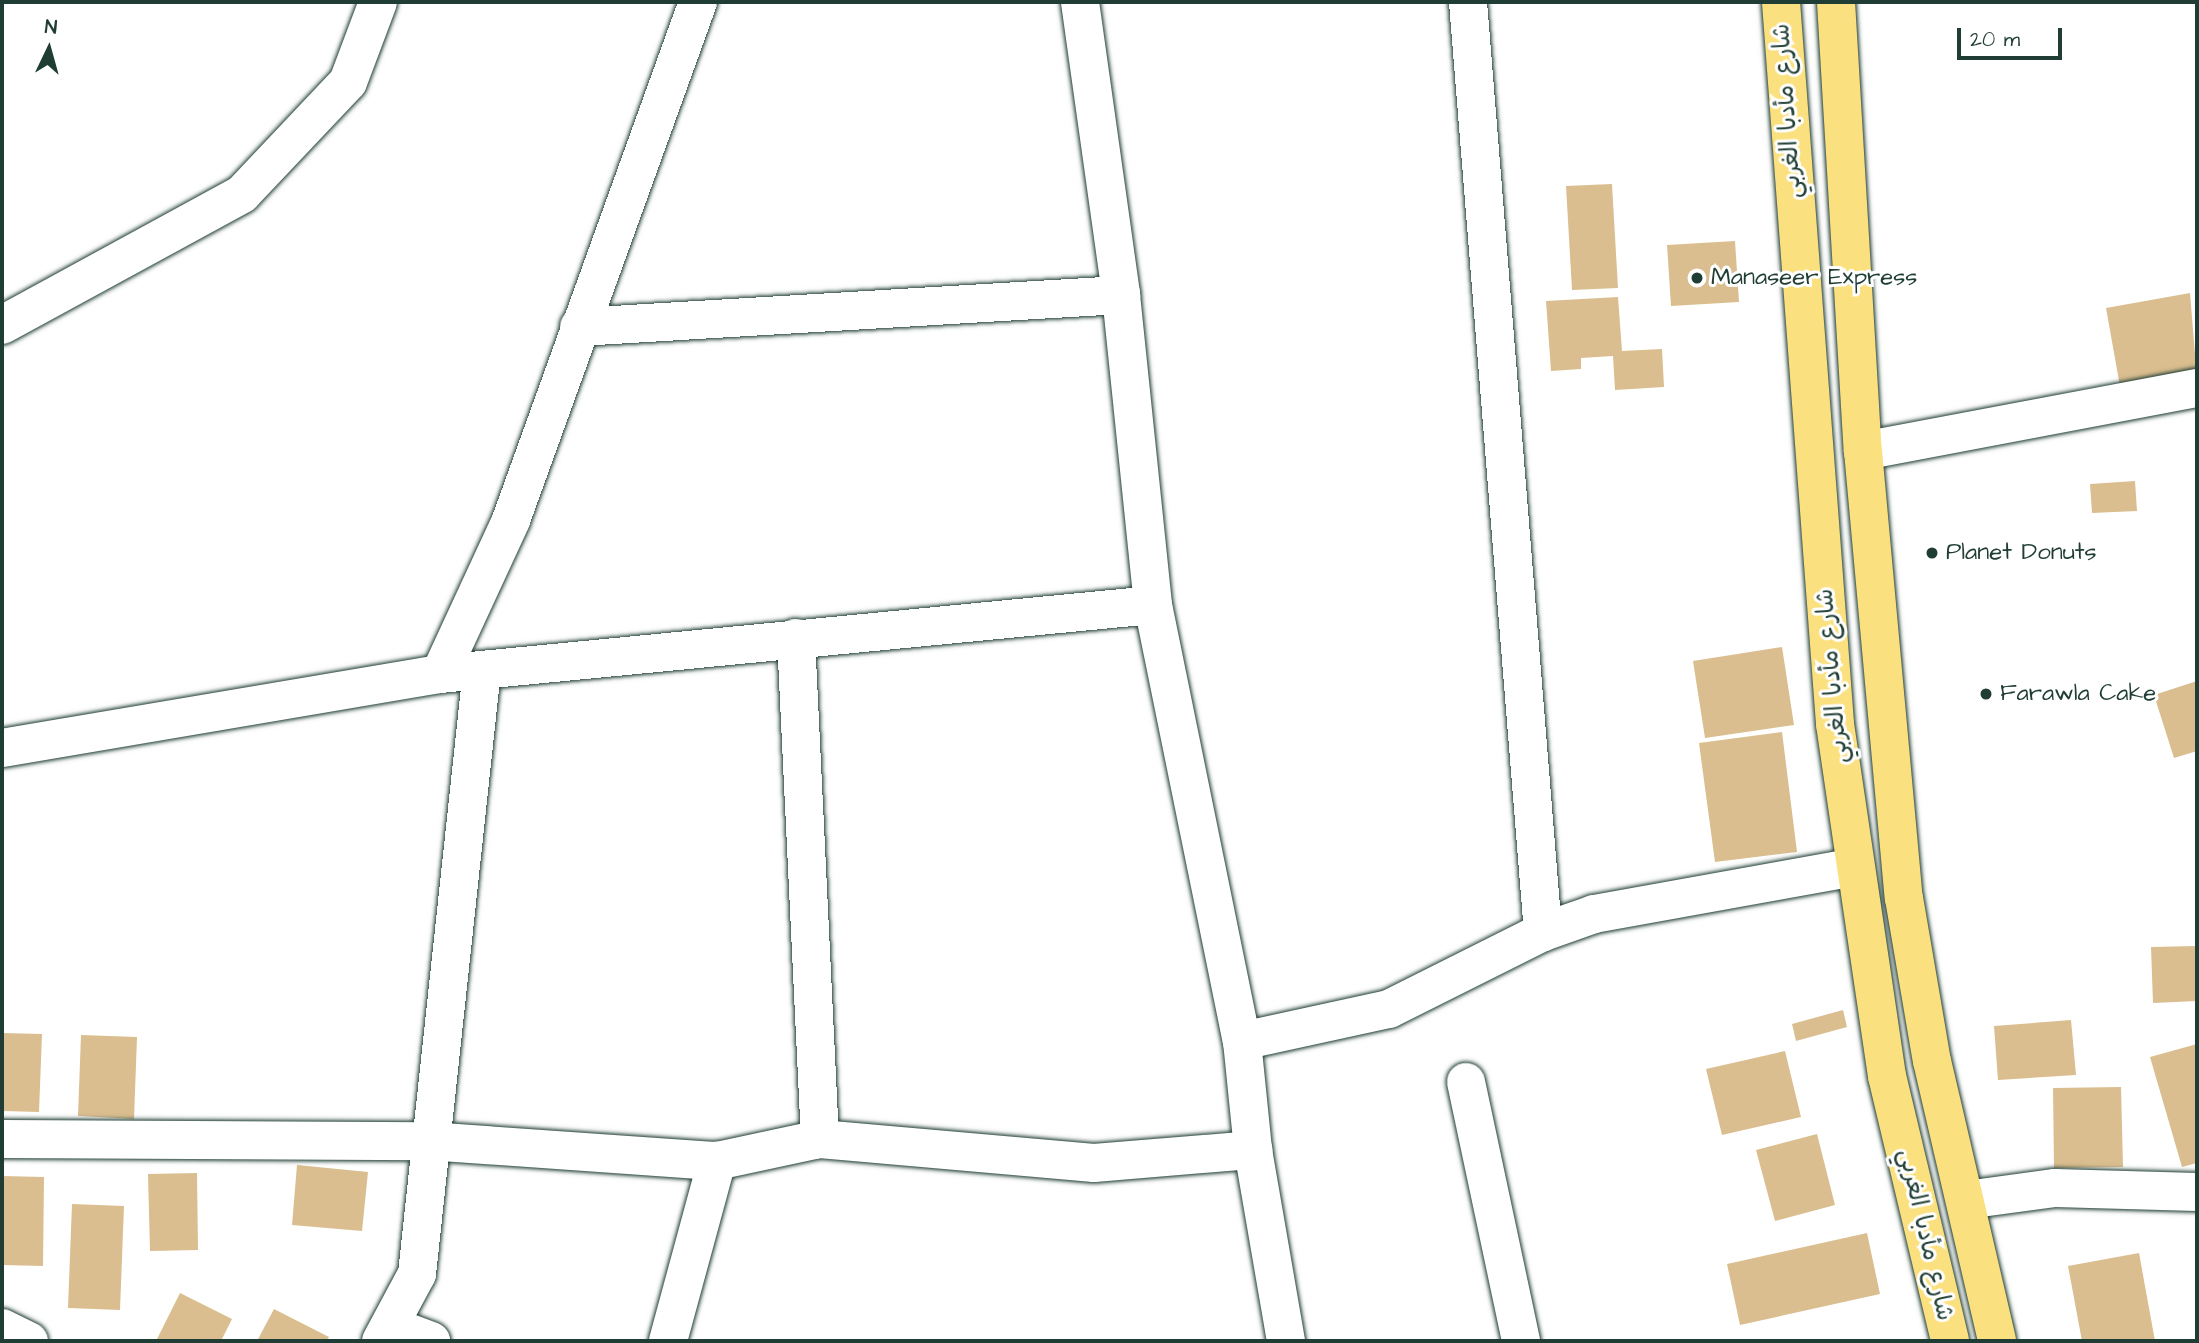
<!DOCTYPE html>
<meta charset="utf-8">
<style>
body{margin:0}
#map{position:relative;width:2199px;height:1343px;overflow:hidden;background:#fff;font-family:"Architects Daughter","Playpen Sans Arabic",sans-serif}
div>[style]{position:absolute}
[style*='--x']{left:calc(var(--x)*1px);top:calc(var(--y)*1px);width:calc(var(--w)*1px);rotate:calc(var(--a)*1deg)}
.building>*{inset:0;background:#dabe8f}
.roads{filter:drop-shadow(0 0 2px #1f3d34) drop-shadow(0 0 2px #1f3d34)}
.street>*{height:38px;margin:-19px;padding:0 19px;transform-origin:19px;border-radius:19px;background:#fff}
.primary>*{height:38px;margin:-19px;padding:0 19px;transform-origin:19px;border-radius:19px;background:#fbe080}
.dots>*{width:19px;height:19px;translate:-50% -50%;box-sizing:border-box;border:4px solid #fff;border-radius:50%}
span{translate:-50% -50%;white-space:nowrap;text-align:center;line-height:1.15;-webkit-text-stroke:6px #fff;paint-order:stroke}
.street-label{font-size:24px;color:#1f3d34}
.poi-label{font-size:24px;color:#1f3d34}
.left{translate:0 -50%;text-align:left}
.frame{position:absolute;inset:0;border:4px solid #1f3d34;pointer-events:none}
.north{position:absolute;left:14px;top:14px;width:70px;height:70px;-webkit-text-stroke:5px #fff;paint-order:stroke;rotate:5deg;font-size:19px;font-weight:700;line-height:28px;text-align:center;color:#1f3d34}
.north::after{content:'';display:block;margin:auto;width:24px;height:32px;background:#1f3d34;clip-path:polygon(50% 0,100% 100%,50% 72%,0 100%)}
.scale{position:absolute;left:1957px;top:28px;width:105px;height:32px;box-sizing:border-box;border:4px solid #1f3d34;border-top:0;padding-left:9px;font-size:21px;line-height:24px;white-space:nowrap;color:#1f3d34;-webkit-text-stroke:5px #fff;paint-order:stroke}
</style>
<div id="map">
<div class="building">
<i style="clip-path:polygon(1612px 184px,1618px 288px,1572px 290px,1566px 186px)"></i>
<i style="clip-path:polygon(1735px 241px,1739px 302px,1671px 306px,1667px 245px)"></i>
<i style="clip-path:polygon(2190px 293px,2197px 379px,2121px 392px,2106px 308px)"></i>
<i style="clip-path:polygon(1618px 297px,1622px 351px,1662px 349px,1664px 387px,1615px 390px,1613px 356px,1581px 358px,1581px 369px,1551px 371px,1546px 301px)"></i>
<i style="clip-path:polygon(2135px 481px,2137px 511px,2092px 513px,2090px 484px)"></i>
<i style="clip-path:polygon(1782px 647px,1794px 725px,1705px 738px,1693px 661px)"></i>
<i style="clip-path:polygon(2197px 681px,2197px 751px,2174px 758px,2154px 695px)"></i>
<i style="clip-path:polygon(1782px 732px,1797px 852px,1715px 862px,1699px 743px)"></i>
<i style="clip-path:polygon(2197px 946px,2197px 1001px,2153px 1003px,2151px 947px)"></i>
<i style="clip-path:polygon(1843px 1010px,1847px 1027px,1796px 1041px,1792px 1024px)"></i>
<i style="clip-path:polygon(2071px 1020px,2076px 1075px,1998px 1080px,1994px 1026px)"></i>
<i style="clip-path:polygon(2px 1033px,42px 1034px,39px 1112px,2px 1111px)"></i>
<i style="clip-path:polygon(81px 1035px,137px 1037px,134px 1119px,78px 1116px)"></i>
<i style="clip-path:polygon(2197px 1044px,2197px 1163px,2182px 1167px,2150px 1057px)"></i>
<i style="clip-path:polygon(1785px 1051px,1801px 1117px,1722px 1135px,1706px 1069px)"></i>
<i style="clip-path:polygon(2121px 1087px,2123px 1167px,2054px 1168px,2053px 1088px)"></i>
<i style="clip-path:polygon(1817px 1134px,1835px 1205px,1775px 1221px,1756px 1150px)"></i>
<i style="clip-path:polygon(297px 1165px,368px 1172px,362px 1231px,292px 1225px)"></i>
<i style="clip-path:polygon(197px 1173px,198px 1250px,150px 1251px,148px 1174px)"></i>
<i style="clip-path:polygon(2px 1176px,44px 1177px,43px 1266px,2px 1265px)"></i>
<i style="clip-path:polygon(72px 1204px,124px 1206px,120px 1310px,68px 1308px)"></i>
<i style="clip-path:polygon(1867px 1233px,1880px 1294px,1740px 1325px,1727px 1264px)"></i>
<i style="clip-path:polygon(2139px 1253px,2155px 1341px,2082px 1341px,2068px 1266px)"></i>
<i style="clip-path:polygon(180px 1293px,232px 1319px,221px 1341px,156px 1341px)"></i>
<i style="clip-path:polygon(274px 1309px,329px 1337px,327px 1341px,257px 1341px)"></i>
</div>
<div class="roads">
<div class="street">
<i style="--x:1080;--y:2;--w:296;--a:82"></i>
<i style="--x:1121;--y:295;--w:312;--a:84.1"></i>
<i style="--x:1153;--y:605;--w:445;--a:78.5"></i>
<i style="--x:1242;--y:1041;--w:110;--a:84.2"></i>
<i style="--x:1468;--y:2;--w:933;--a:85.39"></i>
<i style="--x:2;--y:325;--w:273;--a:-28.6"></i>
<i style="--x:242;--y:194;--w:154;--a:-46.6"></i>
<i style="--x:348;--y:82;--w:85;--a:-69.4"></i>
<i style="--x:579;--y:327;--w:543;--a:-3.38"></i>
<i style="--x:1863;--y:451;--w:340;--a:-10.7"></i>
<i style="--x:796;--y:638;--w:502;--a:87.26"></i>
<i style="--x:440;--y:674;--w:716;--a:-5.53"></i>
<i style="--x:2;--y:748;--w:444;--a:-9.6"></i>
<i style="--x:440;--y:674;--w:170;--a:-65.2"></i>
<i style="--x:511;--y:520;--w:551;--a:-70.15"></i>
<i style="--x:1242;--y:1041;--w:150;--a:-12.3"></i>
<i style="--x:1389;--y:1009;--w:172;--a:-26.6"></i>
<i style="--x:1543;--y:932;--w:54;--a:-19.4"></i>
<i style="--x:1594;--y:914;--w:264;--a:-10.2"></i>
<i style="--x:1466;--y:1082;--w:265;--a:78"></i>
<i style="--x:2;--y:1139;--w:426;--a:0.3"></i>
<i style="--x:428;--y:1141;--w:290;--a:4"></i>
<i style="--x:1966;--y:1200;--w:90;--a:-7.7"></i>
<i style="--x:2055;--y:1188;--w:142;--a:1.6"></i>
<i style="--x:391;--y:1326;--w:43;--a:20.6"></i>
<i style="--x:2;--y:1328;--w:30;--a:26"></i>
<i style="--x:381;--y:1341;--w:76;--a:-61.8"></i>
<i style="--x:417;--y:1274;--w:607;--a:-83.86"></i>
<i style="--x:668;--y:1341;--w:187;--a:-74.8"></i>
<i style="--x:717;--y:1161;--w:105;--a:-12.1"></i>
<i style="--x:820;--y:1139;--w:275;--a:5"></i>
<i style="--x:1094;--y:1163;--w:160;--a:-4.7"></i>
<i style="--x:1253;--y:1150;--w:194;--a:80.2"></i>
</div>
<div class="primary">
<i style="--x:1781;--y:2;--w:724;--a:85.72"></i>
<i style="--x:1835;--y:724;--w:356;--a:81.6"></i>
<i style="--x:1887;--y:1076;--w:272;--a:76.6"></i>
<i style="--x:1836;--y:2;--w:450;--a:86.6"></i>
<i style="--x:1863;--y:451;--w:449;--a:84.8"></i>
<i style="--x:1904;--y:898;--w:165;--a:80.3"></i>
<i style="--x:1932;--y:1061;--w:287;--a:76.9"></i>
</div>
</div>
<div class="dots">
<i style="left:1697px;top:278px;background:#1f3d34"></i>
<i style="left:1932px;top:553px;background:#1f3d34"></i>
<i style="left:1986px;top:694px;background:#1f3d34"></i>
</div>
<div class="street-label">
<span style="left:1788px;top:111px;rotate:-94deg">شارع مأدبا الغربي</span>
<span style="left:1833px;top:676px;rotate:-95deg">شارع مأدبا الغربي</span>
<span style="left:1925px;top:1235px;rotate:77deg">شارع مأدبا الغربي</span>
</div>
<div class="poi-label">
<span class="left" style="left:1711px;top:278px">Manaseer Express</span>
<span class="left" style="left:1946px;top:553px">Planet Donuts</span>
<span class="left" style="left:2000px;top:694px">Farawla Cake</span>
</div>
<div class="frame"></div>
<div class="north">N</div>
<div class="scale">20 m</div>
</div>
